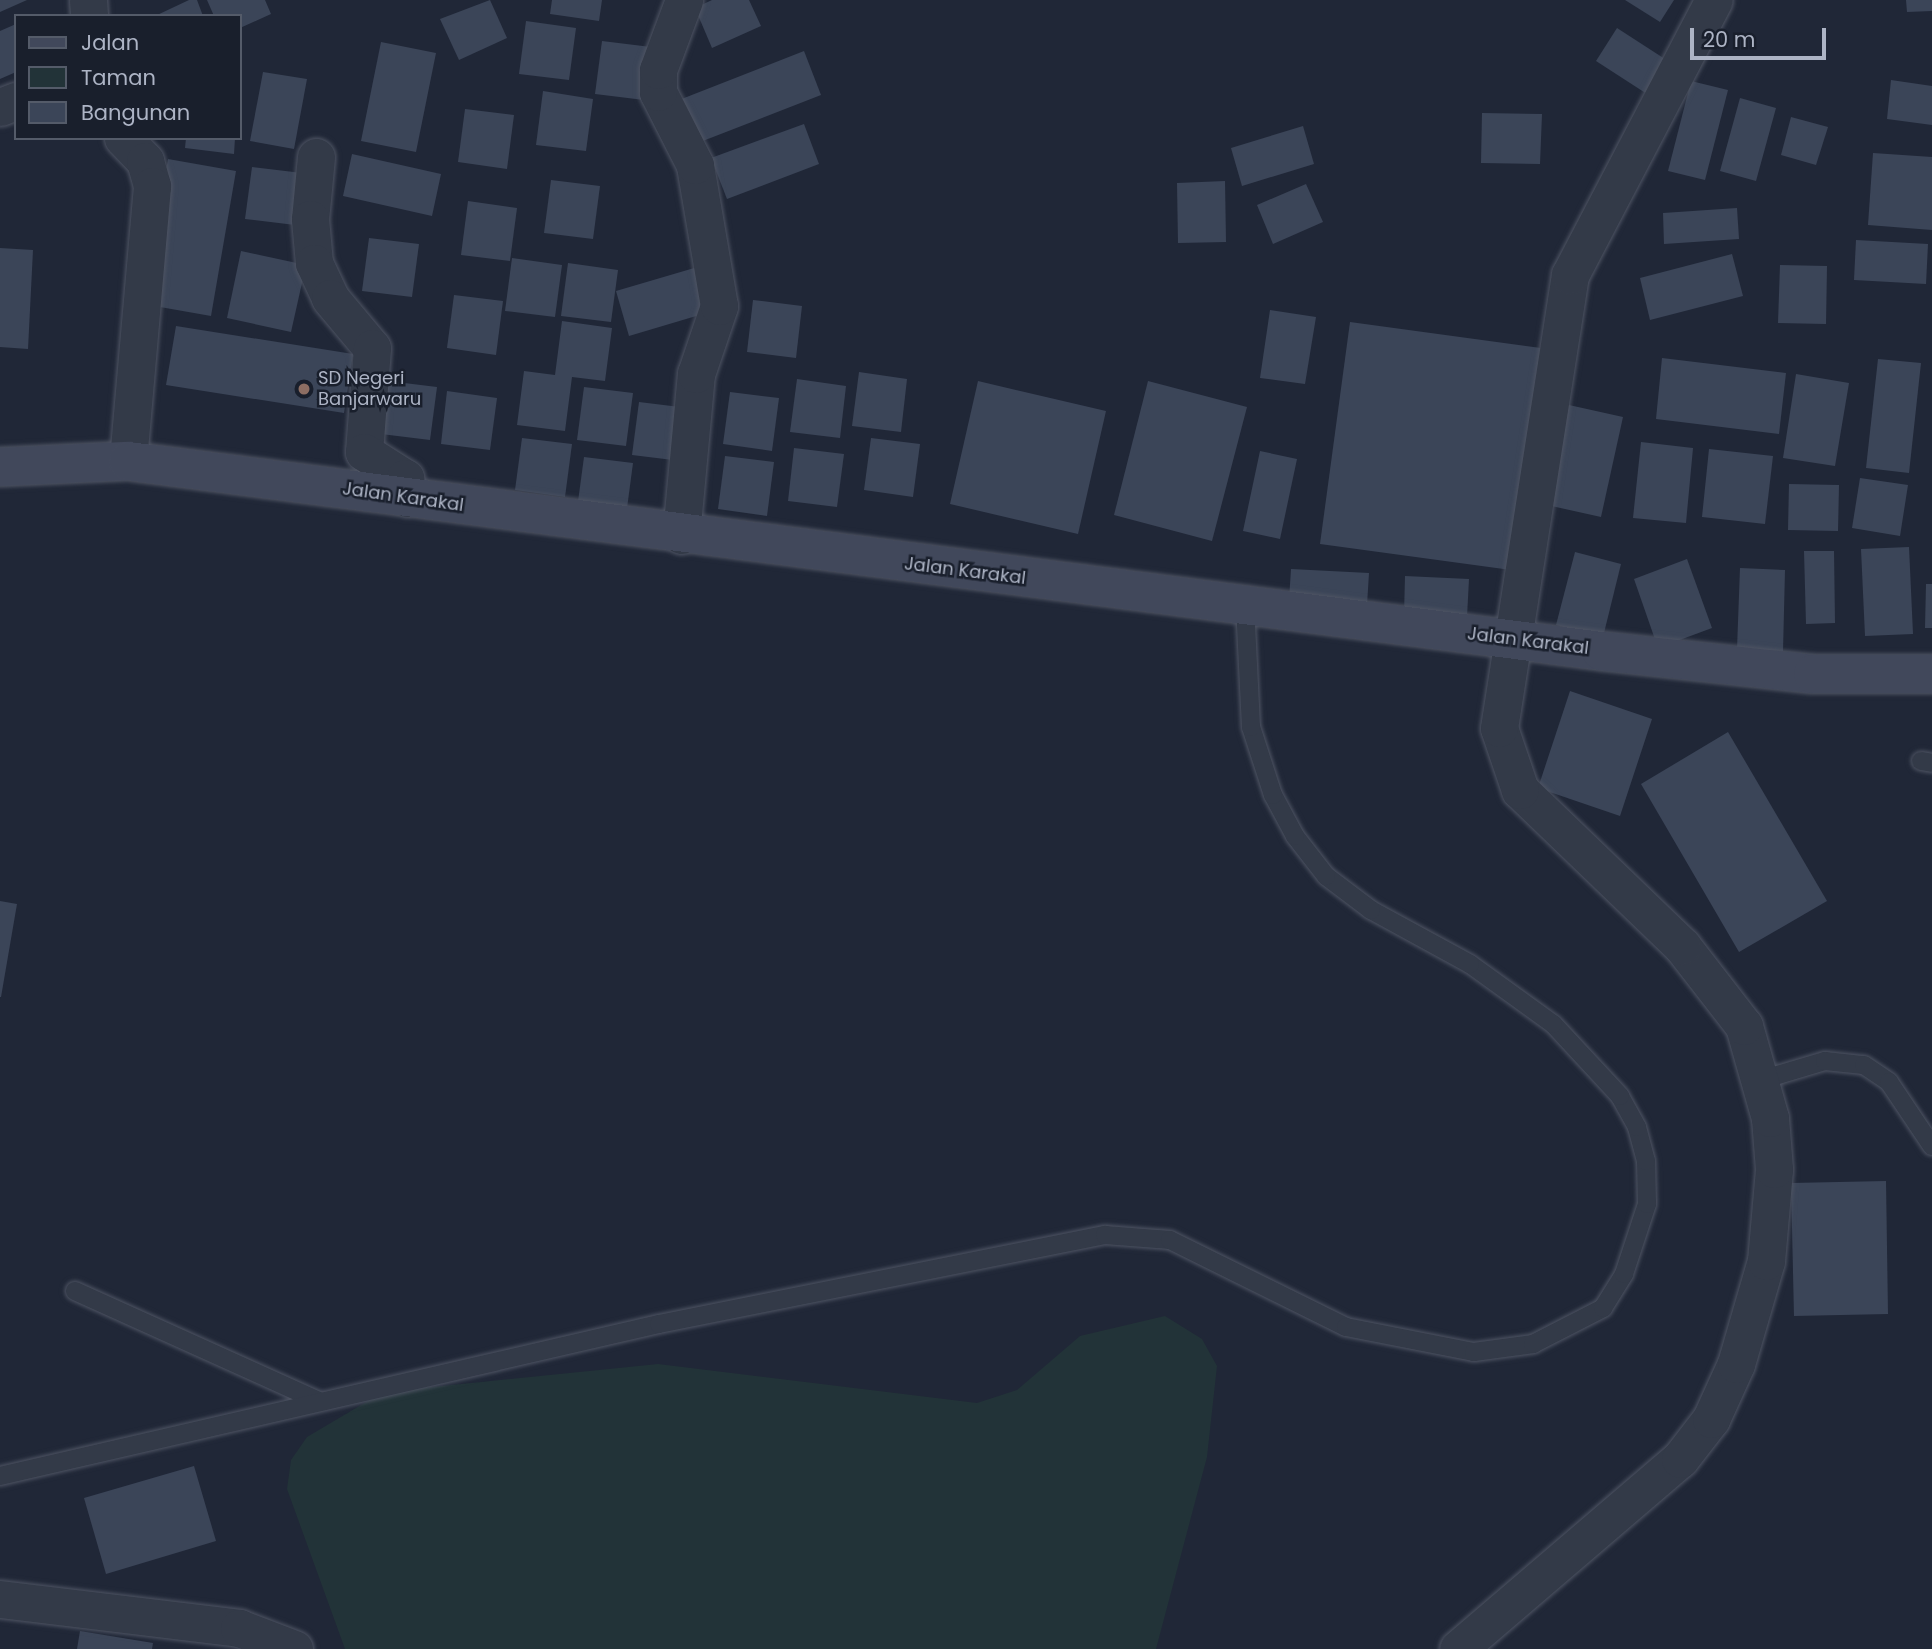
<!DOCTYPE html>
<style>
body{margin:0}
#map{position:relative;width:1932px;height:1649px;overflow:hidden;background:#202737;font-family:Poppins,sans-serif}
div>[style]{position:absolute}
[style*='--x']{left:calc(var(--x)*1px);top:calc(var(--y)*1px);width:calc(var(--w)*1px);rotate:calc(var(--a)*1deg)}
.green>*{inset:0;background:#223338}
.building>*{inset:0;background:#3b4558}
.roads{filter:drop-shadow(0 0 2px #4e5463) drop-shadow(0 0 2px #4e5463)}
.lane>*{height:18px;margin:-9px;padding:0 9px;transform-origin:9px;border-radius:9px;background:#333a48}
.street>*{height:37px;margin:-18.5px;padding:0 18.5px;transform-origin:18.5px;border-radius:18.5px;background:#333a48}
.secondary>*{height:38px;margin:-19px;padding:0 19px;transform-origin:19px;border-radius:19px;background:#41485b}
.dots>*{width:19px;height:19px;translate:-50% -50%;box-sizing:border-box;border:4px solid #191f2c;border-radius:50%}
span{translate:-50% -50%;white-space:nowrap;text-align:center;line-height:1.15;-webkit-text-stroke:5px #191f2c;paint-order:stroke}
.poi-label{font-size:18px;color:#adb4c5}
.left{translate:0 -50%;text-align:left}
.street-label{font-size:18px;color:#adb4c5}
.legend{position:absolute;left:14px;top:14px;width:228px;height:126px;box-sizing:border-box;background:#191f2c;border:2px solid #545b69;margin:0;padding:9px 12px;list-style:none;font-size:21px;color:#adb4c5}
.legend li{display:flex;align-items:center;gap:14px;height:35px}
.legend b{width:35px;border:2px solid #545b69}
.scale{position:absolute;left:1690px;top:28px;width:136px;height:32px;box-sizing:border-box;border:4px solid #adb4c5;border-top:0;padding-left:9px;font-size:21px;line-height:24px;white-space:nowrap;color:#adb4c5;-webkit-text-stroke:5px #191f2c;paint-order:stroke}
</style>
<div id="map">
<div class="green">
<i style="clip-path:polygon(1165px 1316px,1202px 1339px,1217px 1366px,1207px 1457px,1156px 1649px,345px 1649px,287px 1489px,291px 1460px,307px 1437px,383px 1392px,658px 1364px,977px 1403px,1017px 1390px,1080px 1336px)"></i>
</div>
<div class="building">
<i style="clip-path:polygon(0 0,27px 0,0 12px)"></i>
<i style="clip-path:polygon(189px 0,197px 0,203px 16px,155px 16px)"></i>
<i style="clip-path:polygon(207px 0,265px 0,271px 14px,240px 28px,240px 16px,214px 16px)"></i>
<i style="clip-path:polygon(490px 0,507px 38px,459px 60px,440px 19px)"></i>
<i style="clip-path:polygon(552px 0,602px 0,599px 21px,550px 14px)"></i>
<i style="clip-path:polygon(712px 0,749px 0,761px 26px,712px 48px,695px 8px)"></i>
<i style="clip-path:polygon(1625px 0,1674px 0,1660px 22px)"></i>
<i style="clip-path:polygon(1906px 0,1932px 0,1932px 11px,1907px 12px)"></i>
<i style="clip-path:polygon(526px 21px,576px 28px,569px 80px,519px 74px)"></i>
<i style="clip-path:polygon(16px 24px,16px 72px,0 79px,0 31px)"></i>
<i style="clip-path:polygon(1617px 28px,1668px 61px,1647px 94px,1596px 61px)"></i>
<i style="clip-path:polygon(602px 41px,651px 47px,644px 100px,595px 94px)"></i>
<i style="clip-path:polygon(381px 42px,436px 53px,416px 152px,361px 141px)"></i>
<i style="clip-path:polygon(804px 51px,821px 95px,695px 144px,679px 100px)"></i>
<i style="clip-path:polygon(263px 72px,307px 79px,294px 149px,250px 141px)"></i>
<i style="clip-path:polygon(1891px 80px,1932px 86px,1932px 125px,1887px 119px)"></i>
<i style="clip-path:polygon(1691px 81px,1728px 90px,1705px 180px,1668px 171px)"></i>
<i style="clip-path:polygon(543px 91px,593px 99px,586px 151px,536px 145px)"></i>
<i style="clip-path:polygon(1740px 98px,1776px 108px,1756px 181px,1720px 171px)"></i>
<i style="clip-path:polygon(465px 109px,514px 115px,507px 169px,458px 162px)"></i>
<i style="clip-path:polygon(1482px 113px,1542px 114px,1540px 164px,1481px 163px)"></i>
<i style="clip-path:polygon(1791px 117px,1828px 127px,1816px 165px,1781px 155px)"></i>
<i style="clip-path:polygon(804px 124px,819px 164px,727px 199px,711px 158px)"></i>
<i style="clip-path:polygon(1303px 126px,1314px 164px,1242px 186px,1231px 148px)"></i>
<i style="clip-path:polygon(186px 138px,235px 138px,234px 154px,185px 148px)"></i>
<i style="clip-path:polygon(1873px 153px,1932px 157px,1932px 230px,1868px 225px)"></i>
<i style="clip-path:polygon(352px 154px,441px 174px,432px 216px,343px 196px)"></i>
<i style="clip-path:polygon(168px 159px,236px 171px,211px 316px,143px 304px)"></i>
<i style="clip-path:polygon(252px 167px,302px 173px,295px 225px,245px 219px)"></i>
<i style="clip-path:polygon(551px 180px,600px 186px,593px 239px,544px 233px)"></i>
<i style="clip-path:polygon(1225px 181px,1226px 242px,1178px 243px,1177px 183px)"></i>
<i style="clip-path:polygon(1306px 184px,1323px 222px,1273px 244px,1257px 205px)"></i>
<i style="clip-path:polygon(468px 201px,517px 208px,510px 261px,461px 255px)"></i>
<i style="clip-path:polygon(1737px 208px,1739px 239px,1664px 244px,1663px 213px)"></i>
<i style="clip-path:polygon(369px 238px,419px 244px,412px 297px,362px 291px)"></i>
<i style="clip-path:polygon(1856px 240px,1928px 244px,1926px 284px,1854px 280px)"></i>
<i style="clip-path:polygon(0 248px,33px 250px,28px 349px,0 347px)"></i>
<i style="clip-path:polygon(241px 251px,306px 265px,291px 332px,227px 318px)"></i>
<i style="clip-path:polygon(1732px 254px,1743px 296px,1650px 320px,1640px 278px)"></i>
<i style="clip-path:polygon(512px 258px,562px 265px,555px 317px,505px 311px)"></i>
<i style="clip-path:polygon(568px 263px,618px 270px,611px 322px,561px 316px)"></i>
<i style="clip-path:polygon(1780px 265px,1827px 266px,1826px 324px,1778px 323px)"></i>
<i style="clip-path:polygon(701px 266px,713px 311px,629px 336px,616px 291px)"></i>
<i style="clip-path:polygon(454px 295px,503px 301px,496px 355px,447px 348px)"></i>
<i style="clip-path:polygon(753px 300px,802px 306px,796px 358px,747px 352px)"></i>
<i style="clip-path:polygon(1270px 310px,1316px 317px,1305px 384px,1260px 378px)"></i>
<i style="clip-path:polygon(562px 321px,612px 328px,605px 381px,572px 377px,565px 431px,517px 425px,524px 371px,555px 375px)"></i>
<i style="clip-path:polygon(1350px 322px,1541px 348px,1511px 570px,1320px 544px)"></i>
<i style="clip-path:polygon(176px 326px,353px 354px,344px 413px,166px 385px)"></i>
<i style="clip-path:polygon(1662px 358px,1786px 373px,1779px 434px,1656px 419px)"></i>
<i style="clip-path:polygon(1878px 359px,1921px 363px,1909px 473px,1866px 468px)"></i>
<i style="clip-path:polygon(859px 372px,907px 379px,901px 432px,852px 426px)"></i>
<i style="clip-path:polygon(1796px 374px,1849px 383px,1835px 466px,1783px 458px)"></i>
<i style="clip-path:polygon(797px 379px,846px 386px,840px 438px,790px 432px)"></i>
<i style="clip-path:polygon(388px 381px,437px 387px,430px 440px,381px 434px)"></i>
<i style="clip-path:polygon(978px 381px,1106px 411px,1078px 534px,950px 504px)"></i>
<i style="clip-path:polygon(1148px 381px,1247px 407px,1212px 541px,1114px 515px)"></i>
<i style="clip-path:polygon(584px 387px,633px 393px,626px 446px,577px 440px)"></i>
<i style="clip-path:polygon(447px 391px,497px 398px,490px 450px,441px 444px)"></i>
<i style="clip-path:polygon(730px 392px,779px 398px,772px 451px,723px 444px)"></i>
<i style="clip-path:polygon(639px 402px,688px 408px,681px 461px,632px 455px)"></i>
<i style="clip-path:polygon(1569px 405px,1623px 417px,1601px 517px,1547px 505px)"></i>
<i style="clip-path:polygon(522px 438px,572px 444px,565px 497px,515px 490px)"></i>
<i style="clip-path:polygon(871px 438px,920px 444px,913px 497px,864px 490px)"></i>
<i style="clip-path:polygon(1641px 442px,1693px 448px,1686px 523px,1633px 518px)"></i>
<i style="clip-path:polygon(794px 448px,844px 454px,837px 507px,788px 501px)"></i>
<i style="clip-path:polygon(1709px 449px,1773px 456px,1765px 524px,1702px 517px)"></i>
<i style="clip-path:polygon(1260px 451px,1297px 459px,1280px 539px,1243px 531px)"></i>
<i style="clip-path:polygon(725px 456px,774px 462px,767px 516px,718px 509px)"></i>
<i style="clip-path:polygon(584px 457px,633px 463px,626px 516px,577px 509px)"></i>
<i style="clip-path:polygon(1860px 478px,1908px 485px,1900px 536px,1852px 528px)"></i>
<i style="clip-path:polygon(1789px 484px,1839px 485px,1838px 531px,1788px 530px)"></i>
<i style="clip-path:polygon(1909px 547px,1913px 634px,1865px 636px,1861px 549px)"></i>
<i style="clip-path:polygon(1804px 551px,1834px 551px,1835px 623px,1806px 624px)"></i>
<i style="clip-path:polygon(1575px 552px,1621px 564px,1603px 637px,1556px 625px)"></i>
<i style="clip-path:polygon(1687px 559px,1712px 628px,1658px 648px,1634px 579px)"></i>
<i style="clip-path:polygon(1740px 568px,1785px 570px,1783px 651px,1737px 649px)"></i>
<i style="clip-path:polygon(1291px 569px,1369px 573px,1367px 605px,1289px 600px)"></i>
<i style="clip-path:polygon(1405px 576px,1469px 579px,1467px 617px,1404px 615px)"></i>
<i style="clip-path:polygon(1926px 584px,1932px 584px,1932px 628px,1925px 628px)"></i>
<i style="clip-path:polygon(1570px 691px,1652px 719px,1620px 816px,1538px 788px)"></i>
<i style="clip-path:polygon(1728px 732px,1827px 901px,1739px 952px,1641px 784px)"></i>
<i style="clip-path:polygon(0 901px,17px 904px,1px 997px,0 997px)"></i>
<i style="clip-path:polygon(1886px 1181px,1888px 1314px,1794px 1316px,1791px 1183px)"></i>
<i style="clip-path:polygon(194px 1466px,216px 1541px,106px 1574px,84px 1498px)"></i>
<i style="clip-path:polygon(80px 1631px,153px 1643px,152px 1649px,77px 1649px)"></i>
</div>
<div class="roads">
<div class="lane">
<i style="--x:1921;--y:761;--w:11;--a:10"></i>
<i style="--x:1761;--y:1080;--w:67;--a:-16.5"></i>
<i style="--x:1825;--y:1061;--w:39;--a:6"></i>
<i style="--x:1864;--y:1065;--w:30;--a:34"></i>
<i style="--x:1889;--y:1082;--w:77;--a:56.1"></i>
<i style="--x:75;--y:1291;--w:268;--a:24.3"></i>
<i style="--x:0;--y:1476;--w:676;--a:-12.99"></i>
<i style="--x:659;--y:1324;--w:455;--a:-11.3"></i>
<i style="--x:1105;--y:1235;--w:65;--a:4.4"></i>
<i style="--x:1170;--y:1240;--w:196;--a:26.3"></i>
<i style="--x:1346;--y:1327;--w:130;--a:11.1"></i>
<i style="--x:1474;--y:1352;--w:60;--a:-7.7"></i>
<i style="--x:1533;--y:1344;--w:79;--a:-27.2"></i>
<i style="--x:1603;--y:1308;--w:40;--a:-58"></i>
<i style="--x:1624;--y:1274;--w:74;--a:-71.8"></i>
<i style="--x:1647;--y:1204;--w:43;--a:-91.3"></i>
<i style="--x:1646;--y:1161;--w:35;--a:-105"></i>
<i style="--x:1637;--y:1127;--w:35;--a:-119"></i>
<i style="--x:1620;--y:1096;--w:98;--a:-132.9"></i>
<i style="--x:1553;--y:1024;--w:102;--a:-144.1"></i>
<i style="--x:1470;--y:964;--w:113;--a:-151.4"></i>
<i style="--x:1371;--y:910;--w:56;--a:-142.9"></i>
<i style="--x:1326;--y:876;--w:51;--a:-127.8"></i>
<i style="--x:1295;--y:836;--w:47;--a:-118.2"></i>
<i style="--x:1273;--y:795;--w:71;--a:-107.9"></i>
<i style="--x:1251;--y:727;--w:123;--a:-92.8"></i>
</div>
<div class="street">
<i style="--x:88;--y:0;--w:16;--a:86"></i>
<i style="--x:0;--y:107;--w:17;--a:-21"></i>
<i style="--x:123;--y:138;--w:32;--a:46"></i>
<i style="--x:145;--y:161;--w:26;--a:74"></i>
<i style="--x:152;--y:186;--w:276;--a:95"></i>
<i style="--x:316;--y:157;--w:62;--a:95.5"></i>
<i style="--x:310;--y:219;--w:44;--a:84.8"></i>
<i style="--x:314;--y:263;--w:38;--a:65"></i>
<i style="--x:330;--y:298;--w:65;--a:50"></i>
<i style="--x:372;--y:348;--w:104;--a:94.4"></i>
<i style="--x:364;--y:452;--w:49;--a:32.4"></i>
<i style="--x:405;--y:478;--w:20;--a:84"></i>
<i style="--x:681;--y:535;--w:162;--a:-84.7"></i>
<i style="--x:696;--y:374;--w:72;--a:-71.3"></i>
<i style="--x:719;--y:306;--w:143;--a:-99.7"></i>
<i style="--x:695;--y:165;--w:82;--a:-116.9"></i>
<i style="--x:658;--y:92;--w:22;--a:-90"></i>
<i style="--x:658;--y:70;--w:75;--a:-69.6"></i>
<i style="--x:0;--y:1599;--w:241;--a:6.9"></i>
<i style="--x:239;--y:1628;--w:59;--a:20.9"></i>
<i style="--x:1458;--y:1649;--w:292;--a:-40.6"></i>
<i style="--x:1680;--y:1459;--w:51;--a:-52.2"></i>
<i style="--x:1711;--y:1419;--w:60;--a:-65.6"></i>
<i style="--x:1736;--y:1364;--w:107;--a:-73.8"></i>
<i style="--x:1766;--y:1261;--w:92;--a:-85"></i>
<i style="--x:1774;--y:1169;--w:51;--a:-94.5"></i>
<i style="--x:1770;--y:1118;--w:96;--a:-105.8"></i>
<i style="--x:1744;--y:1026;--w:101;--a:-127.8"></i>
<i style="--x:1682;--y:946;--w:225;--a:-136.1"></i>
<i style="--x:1520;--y:790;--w:65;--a:-108.7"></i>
<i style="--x:1499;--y:728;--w:459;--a:-81.1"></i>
<i style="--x:1570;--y:275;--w:310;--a:-62.4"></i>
</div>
<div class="secondary">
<i style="--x:0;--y:467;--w:128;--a:-2.7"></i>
<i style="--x:128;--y:461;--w:1485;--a:7.35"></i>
<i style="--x:1601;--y:651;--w:213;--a:6.2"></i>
<i style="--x:1813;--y:674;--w:119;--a:0"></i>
</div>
</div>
<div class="dots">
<i style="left:304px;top:389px;background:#8d6e63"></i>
</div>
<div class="poi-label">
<span class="left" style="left:318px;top:389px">SD Negeri<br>Banjarwaru</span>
</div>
<div class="street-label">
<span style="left:403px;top:497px;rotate:8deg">Jalan Karakal</span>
<span style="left:965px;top:571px;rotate:7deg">Jalan Karakal</span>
<span style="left:1528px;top:641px;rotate:7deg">Jalan Karakal</span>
</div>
<ul class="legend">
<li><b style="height:9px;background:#41485b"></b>Jalan</li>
<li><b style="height:19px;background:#223338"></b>Taman</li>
<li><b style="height:19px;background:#3b4558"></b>Bangunan</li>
</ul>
<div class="scale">20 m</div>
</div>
